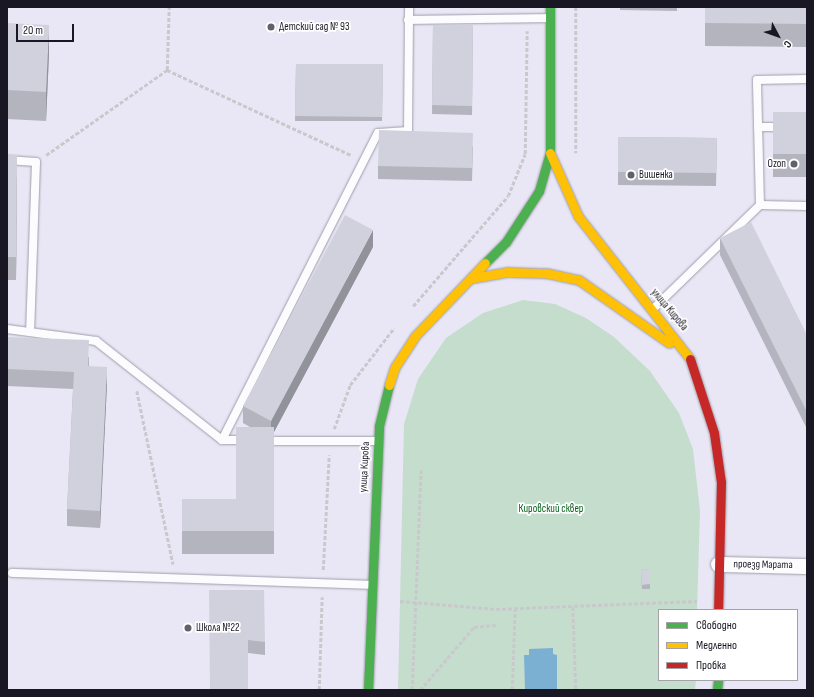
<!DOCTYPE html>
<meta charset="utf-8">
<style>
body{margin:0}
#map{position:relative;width:814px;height:697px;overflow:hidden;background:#e9e7f5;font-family:"Sofia Sans Condensed",sans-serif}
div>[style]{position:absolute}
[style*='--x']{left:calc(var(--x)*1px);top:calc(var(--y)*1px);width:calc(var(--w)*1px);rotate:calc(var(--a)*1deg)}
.green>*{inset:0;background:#c5ddcc}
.water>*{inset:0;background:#7bb0d3}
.path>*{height:2.5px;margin-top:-1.25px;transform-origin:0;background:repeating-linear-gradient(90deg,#c9c9cd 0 4px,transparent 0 6px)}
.roads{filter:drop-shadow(0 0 1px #9f9da9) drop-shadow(0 0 1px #9f9da9)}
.lane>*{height:8px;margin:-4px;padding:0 4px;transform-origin:4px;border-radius:4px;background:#fcfbfe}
.street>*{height:15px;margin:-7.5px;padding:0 7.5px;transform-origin:7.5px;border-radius:7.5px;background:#fcfbfe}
.fast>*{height:9px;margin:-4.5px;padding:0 4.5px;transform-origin:4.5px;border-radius:4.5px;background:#4caf50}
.slow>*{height:9px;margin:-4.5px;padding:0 4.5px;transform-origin:4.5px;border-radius:4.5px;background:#ffc107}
.jam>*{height:9px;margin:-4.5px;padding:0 4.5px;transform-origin:4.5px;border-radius:4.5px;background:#c62828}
.wall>*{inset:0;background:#b4b4be}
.shaded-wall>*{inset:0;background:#92929b}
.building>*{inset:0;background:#d1d1dd}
.dots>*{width:11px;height:11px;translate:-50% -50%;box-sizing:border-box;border:2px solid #fff;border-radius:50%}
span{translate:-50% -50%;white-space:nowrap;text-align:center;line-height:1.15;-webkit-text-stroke:3.5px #fff;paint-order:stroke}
.poi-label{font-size:11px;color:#191723}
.left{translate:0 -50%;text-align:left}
.right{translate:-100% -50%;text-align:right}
.street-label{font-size:11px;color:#191723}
.park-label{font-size:11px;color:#07641e}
.frame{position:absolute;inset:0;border:8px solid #191723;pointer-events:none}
.legend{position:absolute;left:658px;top:609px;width:140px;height:72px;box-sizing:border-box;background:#fff;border:1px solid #a3a2a7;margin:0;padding:5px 7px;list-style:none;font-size:12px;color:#191723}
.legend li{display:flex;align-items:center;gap:8px;height:20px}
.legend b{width:20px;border:1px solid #a3a2a7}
.north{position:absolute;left:758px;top:16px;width:40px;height:40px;-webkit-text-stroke:3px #fff;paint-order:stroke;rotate:131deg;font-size:11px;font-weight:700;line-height:16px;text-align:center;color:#191723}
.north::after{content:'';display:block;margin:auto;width:14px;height:18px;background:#191723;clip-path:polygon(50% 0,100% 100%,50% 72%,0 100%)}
.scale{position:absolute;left:16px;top:24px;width:58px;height:18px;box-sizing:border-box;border:2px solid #191723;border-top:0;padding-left:5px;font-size:12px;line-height:14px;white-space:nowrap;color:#191723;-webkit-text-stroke:3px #fff;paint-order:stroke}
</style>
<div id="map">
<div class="green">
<i style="clip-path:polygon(523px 300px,555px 304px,586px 318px,614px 337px,650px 371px,679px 413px,693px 449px,700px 511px,697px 610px,659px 610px,659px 680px,696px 680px,695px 690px,398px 690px,404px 424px,418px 379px,446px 338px,483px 313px)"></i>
</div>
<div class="water">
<i style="clip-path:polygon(553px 648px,553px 654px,557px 655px,557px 690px,525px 690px,524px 655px,529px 655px,529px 649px)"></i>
</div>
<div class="path">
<i style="--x:576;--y:7;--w:146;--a:90"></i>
<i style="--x:167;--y:70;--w:203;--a:24.8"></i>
<i style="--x:167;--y:70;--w:63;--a:-88.2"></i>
<i style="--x:46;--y:155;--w:148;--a:-35.1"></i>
<i style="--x:413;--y:306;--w:145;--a:-49.2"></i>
<i style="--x:508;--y:196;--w:45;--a:-68"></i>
<i style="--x:525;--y:154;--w:123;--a:-89.1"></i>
<i style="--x:137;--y:391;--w:177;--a:78.2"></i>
<i style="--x:334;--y:429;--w:47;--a:-70"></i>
<i style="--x:350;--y:385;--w:72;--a:-52.3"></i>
<i style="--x:323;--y:570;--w:115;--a:-87"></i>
<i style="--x:400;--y:601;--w:96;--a:4.8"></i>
<i style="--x:496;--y:609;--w:201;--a:-2.3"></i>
<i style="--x:573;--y:607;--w:83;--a:87.9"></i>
<i style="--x:319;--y:690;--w:93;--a:-88.2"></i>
<i style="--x:412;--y:690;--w:220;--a:-87.7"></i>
<i style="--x:420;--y:690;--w:83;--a:-49.4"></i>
<i style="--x:474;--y:627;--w:22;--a:-5"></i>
<i style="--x:512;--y:690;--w:82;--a:-87.9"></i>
</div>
<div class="roads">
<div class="lane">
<i style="--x:408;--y:20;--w:142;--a:-0.8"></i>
<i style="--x:758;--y:127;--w:26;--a:0"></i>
<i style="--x:7;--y:160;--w:29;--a:4"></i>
<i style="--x:36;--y:162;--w:170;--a:92"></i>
<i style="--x:760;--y:205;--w:125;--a:-91.4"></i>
<i style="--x:757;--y:80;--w:50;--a:-1.1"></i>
<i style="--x:653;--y:309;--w:149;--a:-44.2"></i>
<i style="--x:760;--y:205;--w:47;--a:1.2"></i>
<i style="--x:7;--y:329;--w:90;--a:7.7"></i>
<i style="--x:96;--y:341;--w:160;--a:38.2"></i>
<i style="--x:222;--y:440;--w:24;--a:0"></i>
<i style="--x:222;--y:440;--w:344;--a:-63.1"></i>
<i style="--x:378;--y:133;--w:30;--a:-4"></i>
<i style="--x:408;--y:131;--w:124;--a:-89.5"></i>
<i style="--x:264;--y:441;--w:114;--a:0"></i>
<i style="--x:12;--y:573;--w:359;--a:1.9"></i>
</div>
<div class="street">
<i style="--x:718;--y:564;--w:89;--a:1.3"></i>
</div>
<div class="fast">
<i style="--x:485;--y:263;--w:30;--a:-45"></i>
<i style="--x:506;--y:242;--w:61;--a:-57.1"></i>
<i style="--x:539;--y:191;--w:40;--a:-74"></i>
<i style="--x:550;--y:153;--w:146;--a:-90"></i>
<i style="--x:368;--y:690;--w:264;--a:-87.6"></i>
<i style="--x:379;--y:426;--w:42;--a:-76.3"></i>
<i style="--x:717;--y:690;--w:10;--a:-84"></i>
</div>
<div class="slow">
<i style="--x:550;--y:153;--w:69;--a:66"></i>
<i style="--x:578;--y:216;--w:182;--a:51.9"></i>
<i style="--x:473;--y:278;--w:36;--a:-10"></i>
<i style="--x:508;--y:272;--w:38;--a:2"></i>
<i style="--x:546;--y:273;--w:34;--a:12"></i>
<i style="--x:579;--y:280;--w:110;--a:35"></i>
<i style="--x:389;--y:385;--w:19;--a:-72"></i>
<i style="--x:395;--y:367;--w:37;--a:-57"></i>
<i style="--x:415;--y:336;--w:101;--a:-46.2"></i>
</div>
<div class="jam">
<i style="--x:690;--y:359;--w:78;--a:72"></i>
<i style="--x:714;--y:433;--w:49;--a:81.9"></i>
<i style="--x:721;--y:482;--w:128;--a:91.3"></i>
</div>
</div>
<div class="wall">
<i style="clip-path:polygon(620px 7px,677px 7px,677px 11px,620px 10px)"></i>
<i style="clip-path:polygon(705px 7px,807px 7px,807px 47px,705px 46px)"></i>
<i style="clip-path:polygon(7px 23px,49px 54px,46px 121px,7px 119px)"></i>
<i style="clip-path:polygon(433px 25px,473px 25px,472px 115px,432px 114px)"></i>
<i style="clip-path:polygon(296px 64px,383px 64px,382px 121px,295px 121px)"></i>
<i style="clip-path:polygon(773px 112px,807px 112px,807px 177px,773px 177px)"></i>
<i style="clip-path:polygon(618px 137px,717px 138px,716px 186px,618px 185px)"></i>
<i style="clip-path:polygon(473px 146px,472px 181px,378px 179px,378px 166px)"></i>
<i style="clip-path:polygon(7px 154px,17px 178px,16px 280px,7px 280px)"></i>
<i style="clip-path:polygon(720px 238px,807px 335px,807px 429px,720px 255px)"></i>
<i style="clip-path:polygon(373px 247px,274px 432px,274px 554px,182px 554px,182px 499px,236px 499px,250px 427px,243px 423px,243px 406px)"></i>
<i style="clip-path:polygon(7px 337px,89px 357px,89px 366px,107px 384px,100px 528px,67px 526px,67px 509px,73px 389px,7px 386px)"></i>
<i style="clip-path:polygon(650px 569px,650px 589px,642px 589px,641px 570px)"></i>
<i style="clip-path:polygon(209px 590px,265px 642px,265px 655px,248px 653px)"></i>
</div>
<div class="shaded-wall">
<i style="clip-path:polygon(49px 25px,49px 54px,46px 121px,46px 92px)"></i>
<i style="clip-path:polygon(17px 155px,17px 178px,16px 280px,16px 257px)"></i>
<i style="clip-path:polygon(373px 230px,373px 247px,274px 432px,274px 554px,274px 432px,271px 438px,271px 421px)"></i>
<i style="clip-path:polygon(107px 367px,107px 384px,100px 528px,100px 511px)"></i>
</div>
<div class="building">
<i style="clip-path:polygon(705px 7px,807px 7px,807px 24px,705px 23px)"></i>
<i style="clip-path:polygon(7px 23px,49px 25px,46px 92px,7px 90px)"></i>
<i style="clip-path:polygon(433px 25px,473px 25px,472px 106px,432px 105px)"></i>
<i style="clip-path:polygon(296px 64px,383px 64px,382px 117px,295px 116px)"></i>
<i style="clip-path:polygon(773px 112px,807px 112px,807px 154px,773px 154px)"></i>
<i style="clip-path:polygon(379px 130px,473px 133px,472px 168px,378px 166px)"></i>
<i style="clip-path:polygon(618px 137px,717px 138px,716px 173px,618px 172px)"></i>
<i style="clip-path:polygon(7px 154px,17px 155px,16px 257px,7px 257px)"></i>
<i style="clip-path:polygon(345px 215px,373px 230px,271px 421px,243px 406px)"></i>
<i style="clip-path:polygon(751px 222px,807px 335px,807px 412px,720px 238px)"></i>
<i style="clip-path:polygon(7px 337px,89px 340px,88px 366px,107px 367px,100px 511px,67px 509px,74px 372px,7px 369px)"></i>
<i style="clip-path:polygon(236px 427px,274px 427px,274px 531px,182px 531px,182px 499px,236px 499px)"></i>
<i style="clip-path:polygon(650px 569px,650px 584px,642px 585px,641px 570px)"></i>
<i style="clip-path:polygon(209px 590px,264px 590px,265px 642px,248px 640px,248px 690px,210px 690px)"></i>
</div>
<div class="dots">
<i style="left:271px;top:27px;background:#62606c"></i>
<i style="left:794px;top:164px;background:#62606c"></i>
<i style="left:631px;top:175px;background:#62606c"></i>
<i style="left:188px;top:628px;background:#62606c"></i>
</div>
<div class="poi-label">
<span class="left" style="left:279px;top:27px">Детский сад № 93</span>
<span class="right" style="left:786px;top:164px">Ozon</span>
<span class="left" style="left:639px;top:175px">Вишенка</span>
<span class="left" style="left:196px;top:628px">Школа №22</span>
</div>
<div class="street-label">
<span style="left:669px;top:310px;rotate:50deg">улица Кирова</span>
<span style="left:365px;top:467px;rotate:-87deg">улица Кирова</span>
<span style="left:763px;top:565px;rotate:1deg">проезд Марата</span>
</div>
<div class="park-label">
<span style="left:551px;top:509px">Кировский сквер</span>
</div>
<div class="frame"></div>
<ul class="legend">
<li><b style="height:5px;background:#4caf50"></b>Свободно</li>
<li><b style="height:5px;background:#ffc107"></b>Медленно</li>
<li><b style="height:5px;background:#c62828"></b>Пробка</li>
</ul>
<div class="north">С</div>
<div class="scale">20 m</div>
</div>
